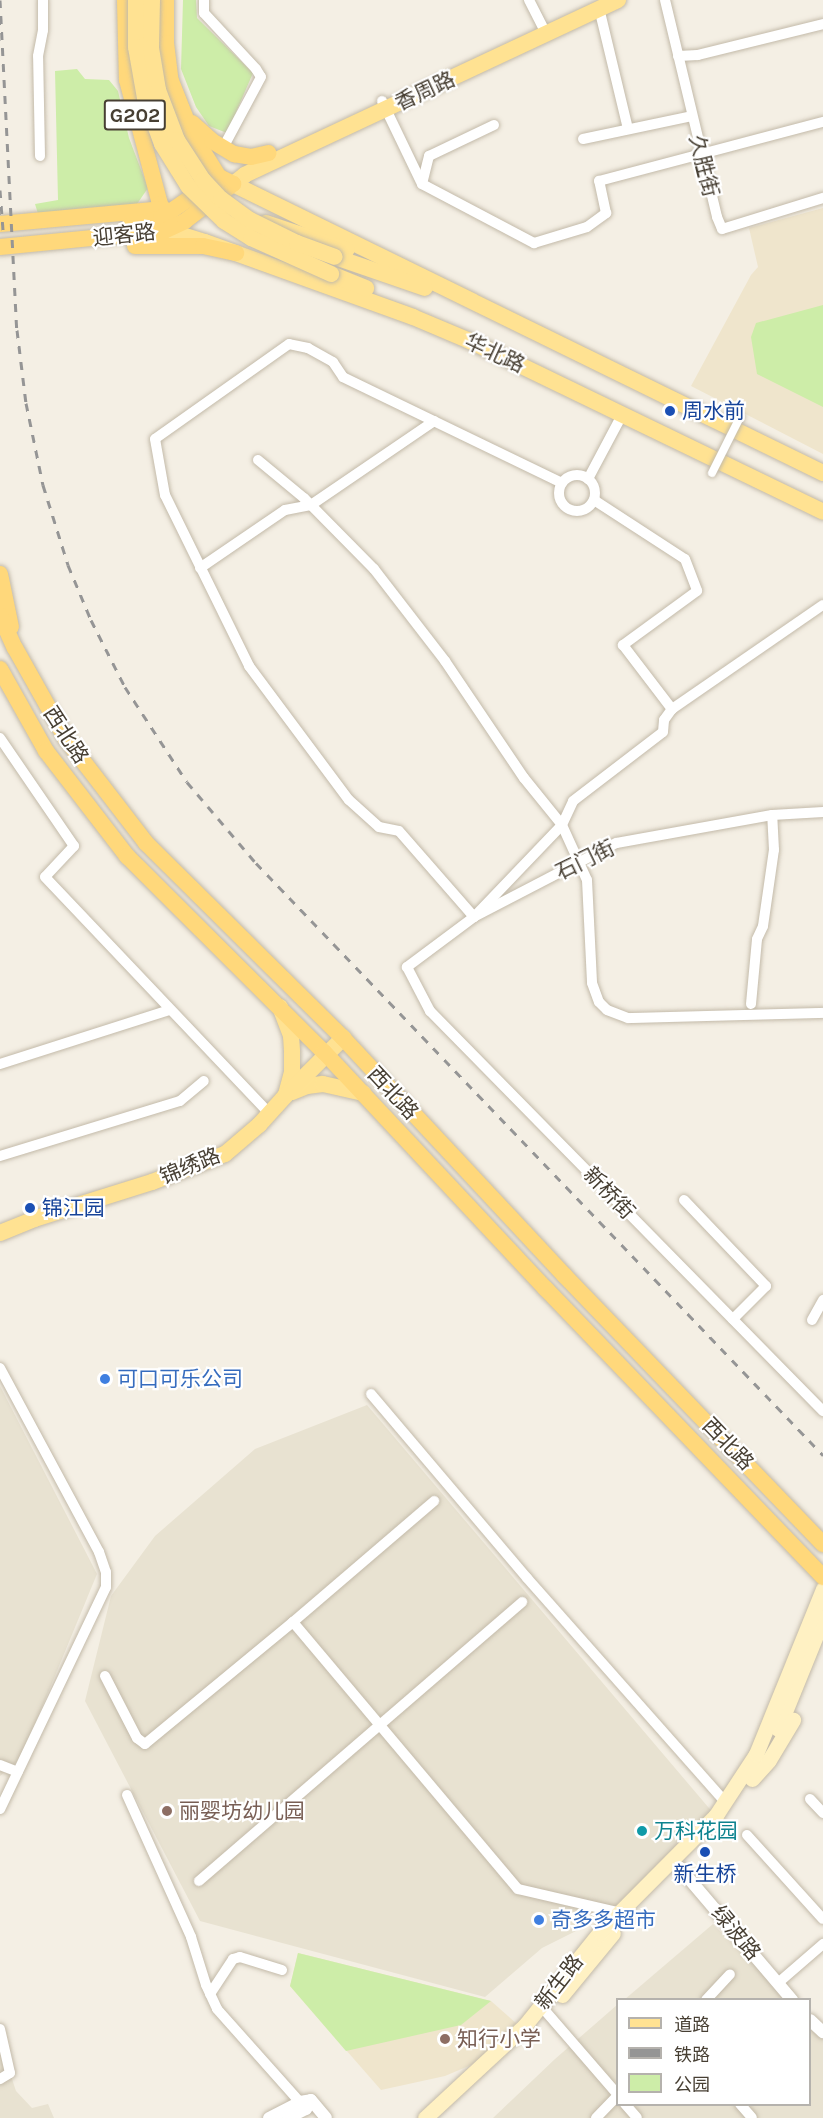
<!DOCTYPE html>
<meta charset="utf-8">
<style>
body{margin:0}
#map{position:relative;width:823px;height:2118px;overflow:hidden;background:#f4efe4;font-family:Karla,"Noto Sans SC",sans-serif}
div>[style]{position:absolute}
[style*='--x']{left:calc(var(--x)*1px);top:calc(var(--y)*1px);width:calc(var(--w)*1px);rotate:calc(var(--a)*1deg)}
.residential>*{inset:0;background:#e8e2d1}
.education>*{inset:0;background:#efe5cc}
.green>*{inset:0;background:#cdeda8}
.roads{filter:drop-shadow(0 0 2px #c3baa9) drop-shadow(0 0 2px #c3baa9)}
.minor>*{height:10px;margin:-5px;padding:0 5px;transform-origin:5px;border-radius:5px;background:#fff}
.minor>.ring{margin:-5px;padding:0;box-sizing:content-box;background:none;border:10px solid #fff;border-radius:50%}
.tertiary>*{height:12px;margin:-6px;padding:0 6px;transform-origin:6px;border-radius:6px;background:#fff}
.secondary>*{height:15px;margin:-7.5px;padding:0 7.5px;transform-origin:7.5px;border-radius:7.5px;background:#fff1c3}
.primary>*{height:16px;margin:-8px;padding:0 8px;transform-origin:8px;border-radius:8px;background:#ffe292}
.trunk>*{height:16px;margin:-8px;padding:0 8px;transform-origin:8px;border-radius:8px;background:#ffd87b}
.rail>*{height:3px;margin-top:-1.5px;transform-origin:0;background:repeating-linear-gradient(90deg,#959595 0 8px,transparent 0 16px)}
.bridges{filter:drop-shadow(0 0 2px #c3baa9) drop-shadow(0 0 2px #c3baa9)}
.pedestrian-bridge>*{height:8px;margin:-4px;padding:0 4px;transform-origin:4px;border-radius:4px;background:#fff}
.primary-bridge>*{height:16px;margin:-8px;padding:0 8px;transform-origin:8px;border-radius:8px;background:#ffe292}
.dots>*{width:16px;height:16px;translate:-50% -50%;box-sizing:border-box;border:3px solid #fff;border-radius:50%}
span{translate:-50% -50%;white-space:nowrap;text-align:center;line-height:1.15;-webkit-text-stroke:4.5px #fff;paint-order:stroke}
.shield-label span{padding:2px 4px;background:#fff;border:2px solid;border-radius:4px;-webkit-text-stroke-width:0}
.shield-label{font-size:20px;color:#473f33;font-weight:700}
.street-label{font-size:21px;color:#473f33}
.transit-label{font-size:21px;color:#164399}
.left{translate:0 -50%;text-align:left}
.shop-label{font-size:21px;color:#366cbe}
.education-label{font-size:21px;color:#785e54}
.culture-label{font-size:21px;color:#0d838f}
.legend{position:absolute;left:616px;top:1998px;width:195px;height:108px;box-sizing:border-box;background:#fff;border:2px solid #b5b2ad;margin:0;padding:8px 10px;list-style:none;font-size:18px;color:#473f33}
.legend li{display:flex;align-items:center;gap:12px;height:30px}
.legend b{width:30px;border:2px solid #b5b2ad}
</style>
<div id="map">
<div class="residential">
<i style="clip-path:polygon(0 1386px,97px 1574px,21px 1758px,0 1776px)"></i>
<i style="clip-path:polygon(367px 1405px,714px 1814px,622px 1908px,542px 1948px,485px 1997px,200px 1921px,85px 1701px,111px 1596px,155px 1536px,255px 1449px)"></i>
<i style="clip-path:polygon(713px 1924px,788px 1999px,624px 2000px)"></i>
<i style="clip-path:polygon(617px 2005px,618px 2104px,810px 2104px,810px 2022px,823px 2036px,823px 2118px,493px 2118px,555px 2059px)"></i>
<i style="clip-path:polygon(0 2043px,16px 2091px,32px 2108px,48px 2104px,54px 2118px,0 2118px)"></i>
</div>
<div class="education">
<i style="clip-path:polygon(823px 208px,823px 454px,691px 386px,751px 275px,758px 267px,749px 228px)"></i>
<i style="clip-path:polygon(298px 1953px,491px 2001px,517px 2024px,478px 2062px,445px 2076px,381px 2090px,290px 1986px)"></i>
</div>
<div class="green">
<i style="clip-path:polygon(183px 0,196px 0,197px 18px,253px 73px,227px 133px,209px 126px,196px 107px,181px 69px)"></i>
<i style="clip-path:polygon(77px 69px,85px 79px,109px 80px,118px 91px,129px 138px,148px 188px,135px 207px,39px 217px,35px 204px,58px 200px,55px 71px)"></i>
<i style="clip-path:polygon(823px 305px,823px 407px,757px 374px,751px 337px,756px 323px)"></i>
<i style="clip-path:polygon(298px 1953px,491px 2001px,461px 2025px,346px 2051px,290px 1986px)"></i>
</div>
<div class="roads">
<div class="minor">
<i style="--x:204;--y:0;--w:13;--a:90"></i>
<i style="--x:204;--y:13;--w:76;--a:47.1"></i>
<i style="--x:256;--y:69;--w:9;--a:58"></i>
<i style="--x:261;--y:77;--w:81;--a:118.2"></i>
<i style="--x:529;--y:0;--w:37;--a:63"></i>
<i style="--x:665;--y:0;--w:223;--a:76.5"></i>
<i style="--x:717;--y:217;--w:13;--a:67"></i>
<i style="--x:722;--y:229;--w:106;--a:-17.1"></i>
<i style="--x:599;--y:8;--w:124;--a:76.5"></i>
<i style="--x:678;--y:56;--w:20;--a:-3"></i>
<i style="--x:698;--y:55;--w:129;--a:-13.9"></i>
<i style="--x:382;--y:101;--w:92;--a:64.3"></i>
<i style="--x:422;--y:184;--w:127;--a:27.8"></i>
<i style="--x:534;--y:243;--w:55;--a:-16.8"></i>
<i style="--x:587;--y:227;--w:24;--a:-36"></i>
<i style="--x:606;--y:213;--w:33;--a:-102"></i>
<i style="--x:599;--y:181;--w:232;--a:-14.8"></i>
<i style="--x:583;--y:139;--w:111;--a:-11.9"></i>
<i style="--x:40;--y:156;--w:100;--a:-91.1"></i>
<i style="--x:38;--y:56;--w:26;--a:-79"></i>
<i style="--x:43;--y:30;--w:30;--a:-90"></i>
<i style="--x:422;--y:184;--w:29;--a:-76"></i>
<i style="--x:429;--y:156;--w:72;--a:-25.5"></i>
<i style="--x:258;--y:460;--w:60;--a:39.6"></i>
<i style="--x:304;--y:498;--w:100;--a:45.4"></i>
<i style="--x:374;--y:569;--w:116;--a:52.3"></i>
<i style="--x:445;--y:661;--w:141;--a:56"></i>
<i style="--x:524;--y:778;--w:60;--a:51"></i>
<i style="--x:562;--y:825;--w:60;--a:65.6"></i>
<i style="--x:587;--y:880;--w:103;--a:87.2"></i>
<i style="--x:592;--y:983;--w:20;--a:70"></i>
<i style="--x:599;--y:1002;--w:11;--a:45"></i>
<i style="--x:607;--y:1010;--w:22;--a:21"></i>
<i style="--x:628;--y:1018;--w:195;--a:-1.5"></i>
<i class="ring" style="left:559px;top:475px;width:26px;height:26px"></i>
<i style="--x:588;--y:479;--w:72;--a:-62"></i>
<i style="--x:562;--y:483;--w:243;--a:-154.2"></i>
<i style="--x:343;--y:377;--w:18;--a:-124"></i>
<i style="--x:333;--y:362;--w:29;--a:-151"></i>
<i style="--x:308;--y:348;--w:19;--a:-168"></i>
<i style="--x:289;--y:344;--w:164;--a:144.7"></i>
<i style="--x:155;--y:439;--w:57;--a:79.9"></i>
<i style="--x:165;--y:495;--w:191;--a:63.8"></i>
<i style="--x:249;--y:666;--w:167;--a:53.3"></i>
<i style="--x:349;--y:800;--w:40;--a:42"></i>
<i style="--x:379;--y:827;--w:20;--a:11"></i>
<i style="--x:399;--y:831;--w:114;--a:48.9"></i>
<i style="--x:474;--y:917;--w:127;--a:-46.3"></i>
<i style="--x:562;--y:825;--w:26;--a:-65"></i>
<i style="--x:573;--y:801;--w:113;--a:-37.5"></i>
<i style="--x:663;--y:732;--w:12;--a:-85"></i>
<i style="--x:664;--y:720;--w:14;--a:-54"></i>
<i style="--x:672;--y:709;--w:183;--a:-34.6"></i>
<i style="--x:594;--y:500;--w:108;--a:33"></i>
<i style="--x:685;--y:559;--w:34;--a:69"></i>
<i style="--x:697;--y:591;--w:92;--a:143.9"></i>
<i style="--x:623;--y:645;--w:81;--a:52.6"></i>
<i style="--x:200;--y:568;--w:103;--a:-34.3"></i>
<i style="--x:285;--y:510;--w:26;--a:-11"></i>
<i style="--x:311;--y:505;--w:149;--a:-34.3"></i>
<i style="--x:0;--y:738;--w:131;--a:55.6"></i>
<i style="--x:74;--y:846;--w:42;--a:133.1"></i>
<i style="--x:45;--y:877;--w:325;--a:46.5"></i>
<i style="--x:823;--y:812;--w:51;--a:176.6"></i>
<i style="--x:772;--y:815;--w:158;--a:169.8"></i>
<i style="--x:616;--y:843;--w:160;--a:152.5"></i>
<i style="--x:474;--y:917;--w:84;--a:143.3"></i>
<i style="--x:407;--y:967;--w:50;--a:62.4"></i>
<i style="--x:430;--y:1011;--w:561;--a:45.51"></i>
<i style="--x:751;--y:1004;--w:65;--a:-84.7"></i>
<i style="--x:757;--y:939;--w:14;--a:-65"></i>
<i style="--x:763;--y:926;--w:77;--a:-81.8"></i>
<i style="--x:774;--y:850;--w:35;--a:-93"></i>
<i style="--x:0;--y:1064;--w:177;--a:-17.7"></i>
<i style="--x:0;--y:1156;--w:188;--a:-17"></i>
<i style="--x:180;--y:1101;--w:31;--a:-40"></i>
<i style="--x:684;--y:1200;--w:119;--a:46.4"></i>
<i style="--x:766;--y:1286;--w:47;--a:135"></i>
<i style="--x:812;--y:1320;--w:23;--a:-61"></i>
<i style="--x:0;--y:1368;--w:209;--a:61.7"></i>
<i style="--x:99;--y:1552;--w:21;--a:71"></i>
<i style="--x:106;--y:1572;--w:15;--a:90"></i>
<i style="--x:106;--y:1587;--w:246;--a:115.5"></i>
<i style="--x:371;--y:1394;--w:241;--a:49.7"></i>
<i style="--x:527;--y:1578;--w:299;--a:48.5"></i>
<i style="--x:293;--y:1622;--w:349;--a:49.9"></i>
<i style="--x:518;--y:1889;--w:103;--a:13"></i>
<i style="--x:105;--y:1676;--w:70;--a:62.7"></i>
<i style="--x:137;--y:1738;--w:10;--a:37"></i>
<i style="--x:145;--y:1744;--w:192;--a:-39.5"></i>
<i style="--x:293;--y:1622;--w:186;--a:-40.6"></i>
<i style="--x:0;--y:1765;--w:19;--a:21"></i>
<i style="--x:127;--y:1795;--w:156;--a:65.7"></i>
<i style="--x:191;--y:1937;--w:50;--a:72.6"></i>
<i style="--x:206;--y:1985;--w:26;--a:65"></i>
<i style="--x:217;--y:2009;--w:125;--a:48.3"></i>
<i style="--x:810;--y:1799;--w:19;--a:47"></i>
<i style="--x:747;--y:1835;--w:113;--a:47.9"></i>
<i style="--x:199;--y:1881;--w:427;--a:-40.8"></i>
<i style="--x:778;--y:1983;--w:60;--a:-40.9"></i>
<i style="--x:210;--y:1994;--w:42;--a:-56.7"></i>
<i style="--x:233;--y:1959;--w:7;--a:-16"></i>
<i style="--x:240;--y:1957;--w:44;--a:17.2"></i>
<i style="--x:706;--y:2000;--w:35;--a:-47"></i>
<i style="--x:541;--y:2006;--w:118;--a:49.1"></i>
<i style="--x:0;--y:2029;--w:45;--a:77.2"></i>
<i style="--x:10;--y:2073;--w:12;--a:149"></i>
<i style="--x:625;--y:2104;--w:18;--a:49"></i>
<i style="--x:740;--y:2104;--w:18;--a:49"></i>
<i style="--x:596;--y:2118;--w:32;--a:-46"></i>
</div>
<div class="tertiary">
<i style="--x:679;--y:1867;--w:175;--a:49.6"></i>
<i style="--x:810;--y:2020;--w:18;--a:43"></i>
<i style="--x:311;--y:2100;--w:23;--a:50"></i>
<i style="--x:269;--y:2118;--w:35;--a:-27"></i>
<i style="--x:300;--y:2102;--w:11;--a:-10"></i>
<i style="--x:288;--y:2118;--w:20;--a:-27"></i>
<i style="--x:306;--y:2109;--w:10;--a:-61"></i>
</div>
<div class="secondary">
<i style="--x:778;--y:1729;--w:120;--a:-67.9"></i>
<i style="--x:752;--y:1779;--w:25;--a:-48"></i>
<i style="--x:769;--y:1760;--w:47;--a:-59"></i>
<i style="--x:562;--y:1995;--w:80;--a:-50.6"></i>
<i style="--x:425;--y:2118;--w:137;--a:-42.9"></i>
<i style="--x:525;--y:2025;--w:119;--a:-51.1"></i>
<i style="--x:600;--y:1932;--w:165;--a:-45.2"></i>
<i style="--x:716;--y:1815;--w:73;--a:-56.7"></i>
<i style="--x:756;--y:1754;--w:178;--a:-67.9"></i>
</div>
<div class="primary">
<i style="--x:618;--y:0;--w:412;--a:154.9"></i>
<i style="--x:245;--y:175;--w:15;--a:143"></i>
<i style="--x:233;--y:184;--w:657;--a:26.1"></i>
<i style="--x:266;--y:223;--w:85;--a:18.4"></i>
<i style="--x:153;--y:234;--w:32;--a:4"></i>
<i style="--x:185;--y:236;--w:21;--a:17"></i>
<i style="--x:205;--y:242;--w:221;--a:19.8"></i>
<i style="--x:413;--y:317;--w:62;--a:22.8"></i>
<i style="--x:470;--y:341;--w:392;--a:25.8"></i>
<i style="--x:335;--y:257;--w:95;--a:19"></i>
<i style="--x:331;--y:274;--w:38;--a:22"></i>
<i style="--x:280;--y:1007;--w:31;--a:69"></i>
<i style="--x:291;--y:1036;--w:16;--a:86"></i>
<i style="--x:292;--y:1052;--w:20;--a:90"></i>
<i style="--x:292;--y:1072;--w:23;--a:105"></i>
<i style="--x:292;--y:1092;--w:16;--a:-22"></i>
<i style="--x:307;--y:1086;--w:16;--a:-7"></i>
<i style="--x:323;--y:1084;--w:41;--a:12.7"></i>
<i style="--x:0;--y:1233;--w:37;--a:-22"></i>
<i style="--x:34;--y:1219;--w:124;--a:-17.4"></i>
<i style="--x:152;--y:1182;--w:78;--a:-21"></i>
<i style="--x:225;--y:1154;--w:45;--a:-40.5"></i>
<i style="--x:259;--y:1125;--w:40;--a:-48"></i>
<i style="--x:286;--y:1095;--w:81;--a:-45"></i>
</div>
<div class="trunk">
<i style="--x:125;--y:0;--w:80;--a:88.6"></i>
<i style="--x:127;--y:80;--w:128;--a:75.1"></i>
<i style="--x:160;--y:204;--w:10;--a:101"></i>
<i style="--x:158;--y:214;--w:13;--a:135"></i>
<i style="--x:166;--y:0;--w:43;--a:90"></i>
<i style="--x:166;--y:43;--w:38;--a:83"></i>
<i style="--x:171;--y:81;--w:57;--a:68.4"></i>
<i style="--x:192;--y:134;--w:51;--a:57.9"></i>
<i style="--x:192;--y:123;--w:27;--a:42"></i>
<i style="--x:212;--y:141;--w:26;--a:31"></i>
<i style="--x:234;--y:154;--w:17;--a:10"></i>
<i style="--x:251;--y:157;--w:18;--a:-13"></i>
<i style="--x:0;--y:224;--w:165;--a:-5.2"></i>
<i style="--x:129;--y:226;--w:33;--a:-14"></i>
<i style="--x:161;--y:218;--w:55;--a:-34.6"></i>
<i style="--x:135;--y:246;--w:68;--a:0"></i>
<i style="--x:203;--y:246;--w:34;--a:12"></i>
<i style="--x:0;--y:247;--w:165;--a:-5.6"></i>
<i style="--x:164;--y:231;--w:23;--a:-25"></i>
<i style="--x:185;--y:221;--w:61;--a:-37.6"></i>
<i style="--x:233;--y:184;--w:16;--a:-153"></i>
<i style="--x:0;--y:574;--w:54;--a:78.3"></i>
<i style="--x:0;--y:615;--w:36;--a:66"></i>
<i style="--x:15;--y:648;--w:104;--a:60.7"></i>
<i style="--x:66;--y:739;--w:131;--a:52.4"></i>
<i style="--x:146;--y:843;--w:277;--a:44.7"></i>
<i style="--x:343;--y:1038;--w:325;--a:47"></i>
<i style="--x:565;--y:1276;--w:372;--a:46.1"></i>
<i style="--x:0;--y:669;--w:94;--a:60.7"></i>
<i style="--x:46;--y:751;--w:133;--a:52.4"></i>
<i style="--x:127;--y:856;--w:278;--a:44.9"></i>
<i style="--x:324;--y:1052;--w:325;--a:46.9"></i>
<i style="--x:546;--y:1289;--w:400;--a:46.1"></i>
</div>
</div>
<div class="rail">
<i style="--x:0;--y:0;--w:330;--a:87.1"></i>
<i style="--x:17;--y:330;--w:74;--a:83"></i>
<i style="--x:26;--y:403;--w:84;--a:78.3"></i>
<i style="--x:43;--y:485;--w:84;--a:72.6"></i>
<i style="--x:68;--y:565;--w:60;--a:67.3"></i>
<i style="--x:91;--y:620;--w:75;--a:63.1"></i>
<i style="--x:125;--y:687;--w:113;--a:56.9"></i>
<i style="--x:187;--y:782;--w:106;--a:49.6"></i>
<i style="--x:256;--y:863;--w:820;--a:46.24"></i>
<i style="--x:0;--y:190;--w:40;--a:85.7"></i>
</div>
<div class="bridges">
<div class="pedestrian-bridge">
<i style="--x:712;--y:473;--w:63;--a:-63.4"></i>
</div>
<div class="primary-bridge">
<i style="--x:136;--y:0;--w:47;--a:90"></i>
<i style="--x:136;--y:47;--w:52;--a:80"></i>
<i style="--x:145;--y:98;--w:49;--a:69.7"></i>
<i style="--x:162;--y:144;--w:49;--a:58.2"></i>
<i style="--x:188;--y:186;--w:50;--a:44.2"></i>
<i style="--x:224;--y:221;--w:32;--a:32"></i>
<i style="--x:251;--y:238;--w:88;--a:24.2"></i>
<i style="--x:152;--y:0;--w:48;--a:91.2"></i>
<i style="--x:151;--y:48;--w:43;--a:80.5"></i>
<i style="--x:158;--y:90;--w:53;--a:69.2"></i>
<i style="--x:177;--y:140;--w:48;--a:57"></i>
<i style="--x:203;--y:180;--w:26;--a:47"></i>
<i style="--x:221;--y:199;--w:36;--a:36"></i>
<i style="--x:250;--y:220;--w:52;--a:26.1"></i>
<i style="--x:297;--y:243;--w:40;--a:20.2"></i>
</div>
</div>
<div class="dots">
<i style="left:670px;top:411px;background:#1a4fb4"></i>
<i style="left:30px;top:1208px;background:#1a4fb4"></i>
<i style="left:105px;top:1379px;background:#3f7fe0"></i>
<i style="left:167px;top:1811px;background:#8d6e63"></i>
<i style="left:642px;top:1831px;background:#0f9aa8"></i>
<i style="left:705px;top:1852px;background:#1a4fb4"></i>
<i style="left:539px;top:1920px;background:#3f7fe0"></i>
<i style="left:445px;top:2039px;background:#8d6e63"></i>
</div>
<div class="shield-label">
<span style="left:135px;top:115px">G202</span>
</div>
<div class="street-label">
<span style="left:425px;top:91px;rotate:-25deg">香周路</span>
<span style="left:704px;top:166px;rotate:76deg">久胜街</span>
<span style="left:124px;top:235px;rotate:-6deg">迎客路</span>
<span style="left:495px;top:353px;rotate:25deg">华北路</span>
<span style="left:66px;top:735px;rotate:57deg">西北路</span>
<span style="left:585px;top:860px;rotate:-26deg">石门街</span>
<span style="left:393px;top:1093px;rotate:47deg">西北路</span>
<span style="left:190px;top:1166px;rotate:-22deg">锦绣路</span>
<span style="left:609px;top:1193px;rotate:46deg">新桥街</span>
<span style="left:728px;top:1444px;rotate:46deg">西北路</span>
<span style="left:736px;top:1933px;rotate:50deg">绿波路</span>
<span style="left:559px;top:1982px;rotate:-52deg">新生路</span>
</div>
<div class="transit-label">
<span class="left" style="left:682px;top:411px">周水前</span>
<span class="left" style="left:42px;top:1208px">锦江园</span>
<span style="left:705px;top:1874px">新生桥</span>
</div>
<div class="shop-label">
<span class="left" style="left:117px;top:1379px">可口可乐公司</span>
<span class="left" style="left:551px;top:1920px">奇多多超市</span>
</div>
<div class="education-label">
<span class="left" style="left:179px;top:1811px">丽婴坊幼儿园</span>
<span class="left" style="left:457px;top:2039px">知行小学</span>
</div>
<div class="culture-label">
<span class="left" style="left:654px;top:1831px">万科花园</span>
</div>
<ul class="legend">
<li><b style="height:8px;background:#ffe292"></b>道路</li>
<li><b style="height:8px;background:#959595"></b>铁路</li>
<li><b style="height:16px;background:#cdeda8"></b>公园</li>
</ul>
</div>
